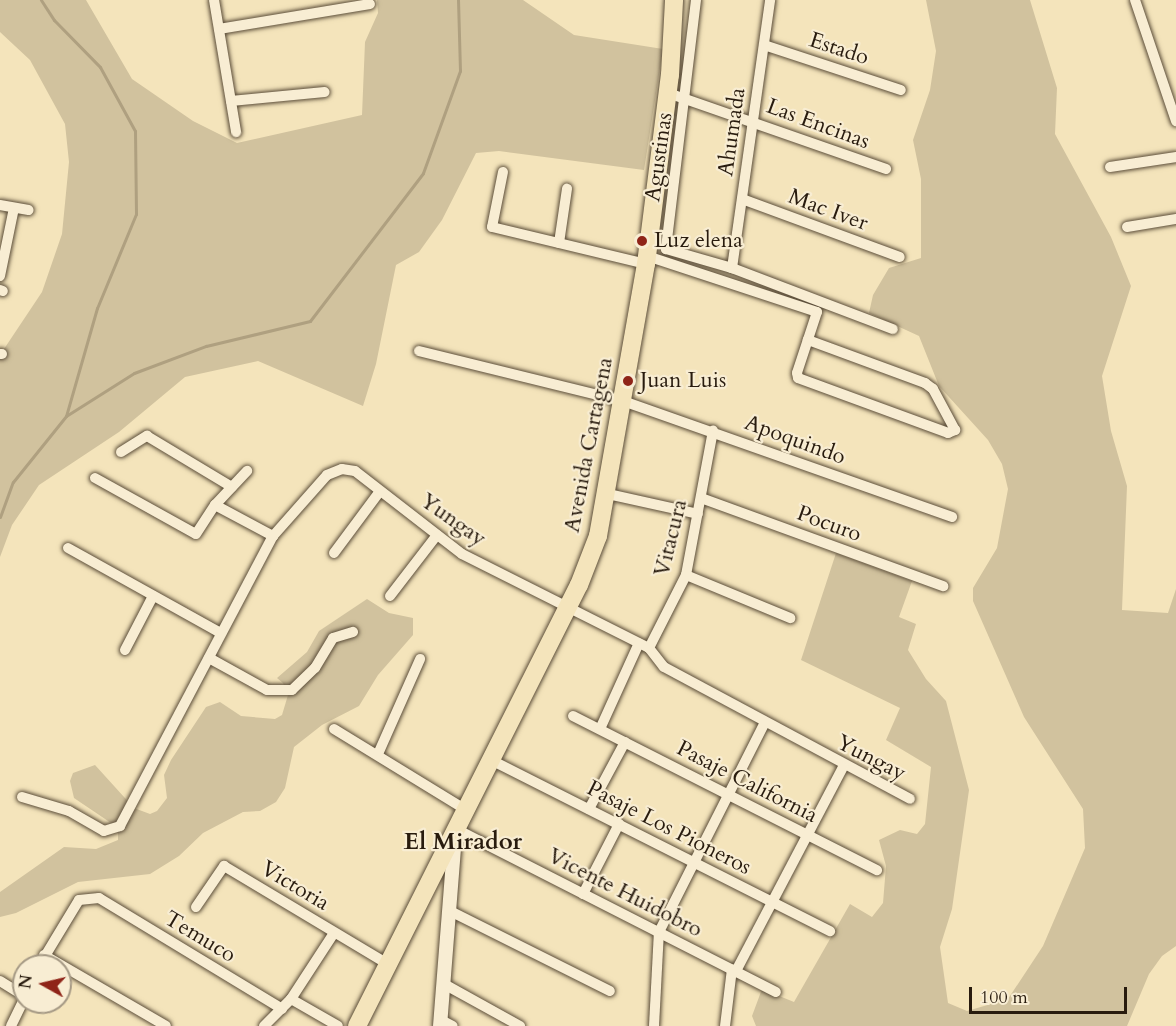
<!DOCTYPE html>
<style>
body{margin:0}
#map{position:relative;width:1176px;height:1026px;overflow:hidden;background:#f4e4bb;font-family:Cardo,serif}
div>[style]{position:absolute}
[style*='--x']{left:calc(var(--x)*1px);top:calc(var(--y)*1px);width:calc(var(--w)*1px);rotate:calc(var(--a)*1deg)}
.green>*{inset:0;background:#d1c29e}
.stream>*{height:3px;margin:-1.5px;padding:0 1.5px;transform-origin:1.5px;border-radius:1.5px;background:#afa080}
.roads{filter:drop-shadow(0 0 2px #5b4d39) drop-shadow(0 0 2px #5b4d39)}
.minor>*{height:10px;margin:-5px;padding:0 5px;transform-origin:5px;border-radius:5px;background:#f8edd3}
.tertiary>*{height:14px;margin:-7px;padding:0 7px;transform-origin:7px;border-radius:7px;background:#f8edd3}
.primary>*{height:18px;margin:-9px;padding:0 9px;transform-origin:9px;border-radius:9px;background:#f4e4bb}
.dots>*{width:16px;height:16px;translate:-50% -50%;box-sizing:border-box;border:3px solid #f8edd3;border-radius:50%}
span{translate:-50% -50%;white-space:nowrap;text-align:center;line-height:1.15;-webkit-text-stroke:4.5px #f8edd3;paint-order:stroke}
.street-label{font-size:22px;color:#281b0e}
.poi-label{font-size:22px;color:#281b0e}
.left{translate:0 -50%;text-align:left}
.neighbourhood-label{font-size:24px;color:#281b0e;font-weight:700}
.north{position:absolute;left:12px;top:954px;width:60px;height:60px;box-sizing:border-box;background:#f8edd3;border:2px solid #a59984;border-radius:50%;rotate:278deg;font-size:16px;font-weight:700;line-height:24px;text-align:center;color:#281b0e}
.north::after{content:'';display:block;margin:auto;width:21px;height:27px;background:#8f2418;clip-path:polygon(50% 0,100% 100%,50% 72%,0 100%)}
.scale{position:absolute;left:969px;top:987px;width:158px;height:27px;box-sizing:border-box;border:3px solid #281b0e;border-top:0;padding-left:8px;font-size:18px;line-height:21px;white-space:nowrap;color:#281b0e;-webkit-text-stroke:4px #f8edd3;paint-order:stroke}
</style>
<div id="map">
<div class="green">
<i style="clip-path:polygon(0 0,86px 0,132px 79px,193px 121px,237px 143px,362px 115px,365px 42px,378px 13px,377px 0,523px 0,574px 35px,663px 49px,644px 170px,499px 151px,476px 153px,442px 220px,419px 252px,396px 265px,376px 364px,363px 406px,258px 361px,185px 377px,119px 432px,39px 485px,12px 525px,0 557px,0 355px,42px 292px,62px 234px,69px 162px,65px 124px,30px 60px,0 32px)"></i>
<i style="clip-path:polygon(926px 0,1030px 0,1057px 88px,1055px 134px,1111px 237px,1131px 286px,1102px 376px,1111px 431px,1127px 486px,1122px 610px,1168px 613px,1176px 589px,1176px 946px,1162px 956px,1149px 974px,1127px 1026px,756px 1026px,752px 1016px,762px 989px,794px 1002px,850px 904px,872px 917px,883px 903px,886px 866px,879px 840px,900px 830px,917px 834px,925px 824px,931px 767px,886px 740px,900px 708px,801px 660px,836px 553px,912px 581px,899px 617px,916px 624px,908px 650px,926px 679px,946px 701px,969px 790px,952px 909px,940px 947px,948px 1003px,967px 1011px,1008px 999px,1043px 946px,1085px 848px,1083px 809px,1024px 717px,973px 601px,973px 588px,997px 548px,1008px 489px,1002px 464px,988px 440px,939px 386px,919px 336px,869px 313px,873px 295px,889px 268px,921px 258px,921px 179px,913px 140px,930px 90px,936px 51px)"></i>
<i style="clip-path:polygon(367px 599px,389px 613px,413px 618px,413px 635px,378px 675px,359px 706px,322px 725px,294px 747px,285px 788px,276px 802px,260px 811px,243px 812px,203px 833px,179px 856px,150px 874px,78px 882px,16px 913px,0 917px,0 892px,64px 847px,96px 849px,118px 840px,118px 832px,111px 823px,74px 798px,70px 781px,73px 773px,95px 765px,134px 808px,150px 814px,157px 811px,167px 798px,164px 775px,171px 760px,206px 707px,220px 702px,241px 716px,275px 719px,282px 715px,288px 695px,283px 683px,277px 678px,307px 652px,319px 631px)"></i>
</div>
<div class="stream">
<i style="--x:41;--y:0;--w:24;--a:57"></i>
<i style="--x:54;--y:20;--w:66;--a:45.6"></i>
<i style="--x:100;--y:67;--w:73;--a:61.3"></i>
<i style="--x:135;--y:131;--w:83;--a:89.3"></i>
<i style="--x:136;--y:214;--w:102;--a:112.5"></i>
<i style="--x:97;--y:308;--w:112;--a:106"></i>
<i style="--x:0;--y:517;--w:37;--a:-70"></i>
<i style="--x:13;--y:482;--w:85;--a:-51.2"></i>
<i style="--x:66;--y:416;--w:80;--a:-32.3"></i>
<i style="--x:134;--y:373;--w:77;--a:-20.6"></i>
<i style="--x:206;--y:346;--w:107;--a:-13.5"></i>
<i style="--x:310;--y:321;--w:186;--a:-52.6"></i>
<i style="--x:423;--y:173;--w:109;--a:-70.1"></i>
<i style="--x:460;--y:71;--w:71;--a:-91.6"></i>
</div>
<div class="roads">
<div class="minor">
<i style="--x:214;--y:0;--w:134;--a:80.5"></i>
<i style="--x:696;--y:0;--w:251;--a:96.9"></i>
<i style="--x:666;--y:249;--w:69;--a:16.1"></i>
<i style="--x:732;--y:268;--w:172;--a:20.8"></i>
<i style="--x:1135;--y:0;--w:128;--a:71.3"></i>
<i style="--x:219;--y:29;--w:153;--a:-9.4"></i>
<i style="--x:764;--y:45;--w:144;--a:18.2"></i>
<i style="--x:668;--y:93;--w:231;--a:19.2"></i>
<i style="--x:231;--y:101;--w:94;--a:-5.5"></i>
<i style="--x:1110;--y:167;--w:67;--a:-8.6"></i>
<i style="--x:503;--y:172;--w:56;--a:101.3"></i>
<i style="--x:492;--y:227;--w:158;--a:13.5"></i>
<i style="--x:742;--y:199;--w:168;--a:20.2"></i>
<i style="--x:0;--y:205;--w:29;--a:10"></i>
<i style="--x:1127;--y:227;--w:50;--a:-9.3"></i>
<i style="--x:559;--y:243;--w:55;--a:-81.6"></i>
<i style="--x:647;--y:256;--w:179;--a:18.2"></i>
<i style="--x:817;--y:312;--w:64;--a:108.2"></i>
<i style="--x:797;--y:373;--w:5;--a:79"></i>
<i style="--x:798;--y:378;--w:160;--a:20.1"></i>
<i style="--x:948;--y:433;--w:8;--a:-23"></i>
<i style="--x:955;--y:430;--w:47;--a:-118.2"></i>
<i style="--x:933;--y:389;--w:10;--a:-143"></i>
<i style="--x:925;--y:383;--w:125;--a:-159.8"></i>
<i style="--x:732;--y:268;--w:271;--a:-81.9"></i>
<i style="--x:0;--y:276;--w:69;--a:-78.4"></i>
<i style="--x:0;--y:290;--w:3;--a:18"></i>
<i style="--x:419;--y:351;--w:210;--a:13.8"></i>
<i style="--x:623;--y:401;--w:349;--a:19.4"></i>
<i style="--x:0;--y:354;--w:2;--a:0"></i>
<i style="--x:121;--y:452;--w:31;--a:-32"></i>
<i style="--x:147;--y:436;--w:99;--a:31"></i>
<i style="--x:95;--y:478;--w:115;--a:29"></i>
<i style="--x:196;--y:534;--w:35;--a:-57"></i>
<i style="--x:215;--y:505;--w:66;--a:28.1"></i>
<i style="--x:608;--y:494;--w:92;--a:12.5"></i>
<i style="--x:701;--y:498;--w:258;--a:20"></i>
<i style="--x:215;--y:505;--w:47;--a:-46.7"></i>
<i style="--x:68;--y:548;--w:175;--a:29.1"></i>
<i style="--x:334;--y:553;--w:77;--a:-53.4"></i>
<i style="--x:686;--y:575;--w:113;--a:22.5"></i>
<i style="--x:390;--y:596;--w:77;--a:-52.4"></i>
<i style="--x:649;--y:648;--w:82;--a:-63.1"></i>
<i style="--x:686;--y:575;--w:147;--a:-79.4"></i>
<i style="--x:125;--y:650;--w:61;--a:-62.6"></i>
<i style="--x:209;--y:658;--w:66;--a:28.9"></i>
<i style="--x:267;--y:690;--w:25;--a:0"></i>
<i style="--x:292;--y:690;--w:32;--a:-44"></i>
<i style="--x:315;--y:668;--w:35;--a:-59"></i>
<i style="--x:333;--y:638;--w:21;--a:-17"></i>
<i style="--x:573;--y:716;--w:341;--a:26.9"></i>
<i style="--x:334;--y:729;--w:155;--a:31.5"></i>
<i style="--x:600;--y:729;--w:94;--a:-65.6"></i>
<i style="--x:378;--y:754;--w:104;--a:-66.1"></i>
<i style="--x:491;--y:760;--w:380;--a:26.8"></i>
<i style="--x:22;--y:797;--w:49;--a:16.6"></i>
<i style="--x:69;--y:811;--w:40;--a:29.7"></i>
<i style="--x:104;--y:831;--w:17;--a:-17"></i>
<i style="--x:120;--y:826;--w:328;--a:-62.2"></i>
<i style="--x:273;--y:536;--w:81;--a:-48.5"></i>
<i style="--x:327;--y:475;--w:16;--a:-22"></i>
<i style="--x:342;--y:469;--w:13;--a:9"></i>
<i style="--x:355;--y:471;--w:135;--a:37.8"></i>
<i style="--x:462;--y:554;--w:209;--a:26.7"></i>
<i style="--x:649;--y:648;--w:24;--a:52"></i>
<i style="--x:664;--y:667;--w:279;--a:28.2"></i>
<i style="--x:589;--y:809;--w:76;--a:-61.8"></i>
<i style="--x:456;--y:829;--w:359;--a:27"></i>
<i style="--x:583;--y:894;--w:79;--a:-62.8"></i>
<i style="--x:196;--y:907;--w:50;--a:-55.7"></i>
<i style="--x:224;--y:866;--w:191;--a:30.9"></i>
<i style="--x:448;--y:910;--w:181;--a:26.6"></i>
<i style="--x:44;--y:955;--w:141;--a:30.2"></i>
<i style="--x:39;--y:966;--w:77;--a:-58.8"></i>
<i style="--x:79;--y:900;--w:20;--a:-6"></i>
<i style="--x:99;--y:898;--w:214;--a:31.2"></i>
<i style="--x:736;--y:971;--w:230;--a:-62.3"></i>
<i style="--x:0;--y:981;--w:28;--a:32"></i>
<i style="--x:444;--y:984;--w:87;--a:28.9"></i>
<i style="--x:291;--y:999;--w:54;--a:29.9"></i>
<i style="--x:441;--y:1020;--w:13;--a:27"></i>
<i style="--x:11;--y:1026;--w:30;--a:-64"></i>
<i style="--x:264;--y:1026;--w:38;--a:-45"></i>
<i style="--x:291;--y:999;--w:79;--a:-56.9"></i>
<i style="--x:654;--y:1026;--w:94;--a:-87"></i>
<i style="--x:659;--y:932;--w:235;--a:-63.2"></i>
<i style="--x:725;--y:1026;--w:57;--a:-83"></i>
</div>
<div class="tertiary">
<i style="--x:440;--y:1026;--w:190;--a:-85.5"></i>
</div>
<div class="primary">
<i style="--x:357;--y:1026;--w:494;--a:-63.3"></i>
<i style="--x:579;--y:585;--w:53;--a:-68.8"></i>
<i style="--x:598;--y:536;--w:276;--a:-80"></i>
<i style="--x:646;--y:264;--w:191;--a:-82.8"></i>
<i style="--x:670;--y:75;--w:75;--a:-86.9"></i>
</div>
</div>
<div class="dots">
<i style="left:642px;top:241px;background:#8f2418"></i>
<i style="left:628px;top:381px;background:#8f2418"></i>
</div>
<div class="street-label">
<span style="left:839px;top:49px;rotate:18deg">Estado</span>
<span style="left:818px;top:124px;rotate:20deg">Las Encinas</span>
<span style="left:732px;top:132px;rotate:-82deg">Ahumada</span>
<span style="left:659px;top:157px;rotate:-82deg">Agustinas</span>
<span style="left:828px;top:210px;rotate:20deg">Mac Iver</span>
<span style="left:795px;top:440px;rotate:20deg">Apoquindo</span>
<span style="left:589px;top:445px;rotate:-79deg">Avenida Cartagena</span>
<span style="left:453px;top:520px;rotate:35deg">Yungay</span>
<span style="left:829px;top:524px;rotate:20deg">Pocuro</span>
<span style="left:671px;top:538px;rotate:-76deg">Vitacura</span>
<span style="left:871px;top:758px;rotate:27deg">Yungay</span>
<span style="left:747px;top:782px;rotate:27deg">Pasaje California</span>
<span style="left:669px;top:828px;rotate:27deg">Pasaje Los Pioneros</span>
<span style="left:295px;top:886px;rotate:31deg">Victoria</span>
<span style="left:625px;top:893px;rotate:27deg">Vicente Huidobro</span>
<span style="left:200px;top:937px;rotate:31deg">Temuco</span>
</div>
<div class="poi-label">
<span class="left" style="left:654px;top:241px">Luz elena</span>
<span class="left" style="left:640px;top:381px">Juan Luis</span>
</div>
<div class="neighbourhood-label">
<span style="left:463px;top:842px">El Mirador</span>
</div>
<div class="north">N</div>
<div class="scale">100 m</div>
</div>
